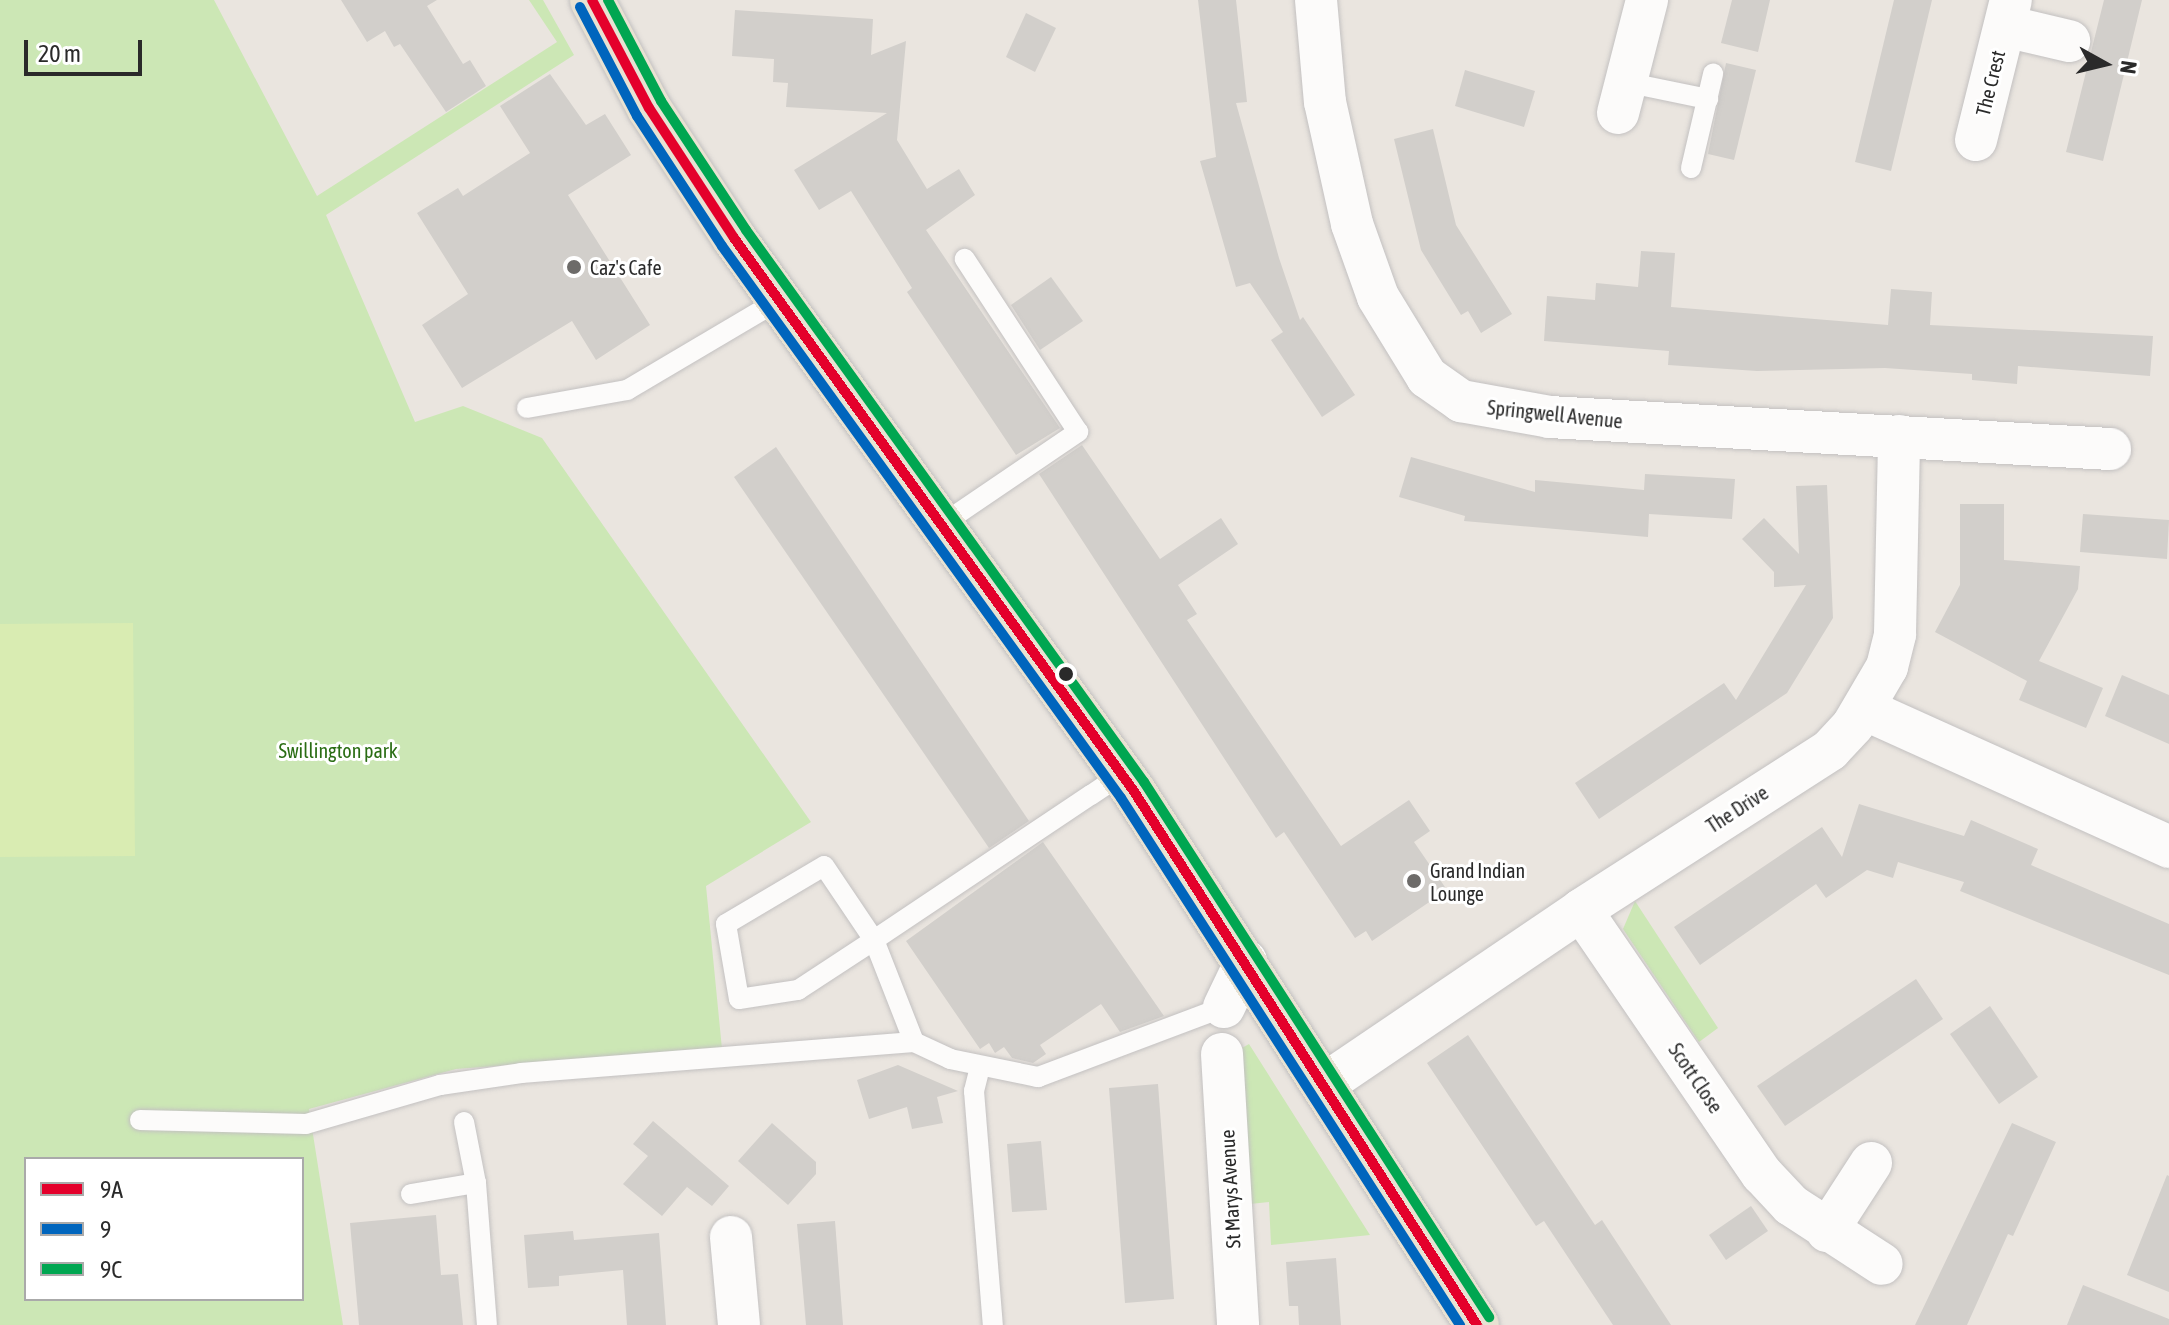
<!DOCTYPE html>
<style>
body{margin:0}
#map{position:relative;width:2169px;height:1325px;overflow:hidden;background:#eae5df;font-family:"Asap Condensed",sans-serif}
div>[style]{position:absolute}
[style*='--x']{left:calc(var(--x)*1px);top:calc(var(--y)*1px);width:calc(var(--w)*1px);rotate:calc(var(--a)*1deg)}
.green>*{inset:0;background:#cce7b5}
.pitch>*{inset:0;background:#d9ecb2}
.building>*{inset:0;background:#d2cfcb}
.roads{filter:drop-shadow(0 0 2px #c3c1c1) drop-shadow(0 0 2px #c3c1c1)}
.lane>*{height:20px;margin:-10px;padding:0 10px;transform-origin:10px;border-radius:10px;background:#fcfbfa}
.street>*{height:42px;margin:-21px;padding:0 21px;transform-origin:21px;border-radius:21px;background:#fcfbfa}
.primary>*{height:44px;margin:-22px;padding:0 22px;transform-origin:22px;border-radius:22px;background:#e8e2d2}
.bus-1>*{height:10px;margin:-5px;padding:0 5px;transform-origin:5px;border-radius:5px;background:#e4002b}
.bus-2>*{height:10px;margin:-5px;padding:0 5px;transform-origin:5px;border-radius:5px;background:#0065bd}
.bus-3>*{height:10px;margin:-5px;padding:0 5px;transform-origin:5px;border-radius:5px;background:#00a651}
.dots>*{width:22px;height:22px;translate:-50% -50%;box-sizing:border-box;border:4px solid #fff;border-radius:50%}
span{translate:-50% -50%;white-space:nowrap;text-align:center;line-height:1.15;-webkit-text-stroke:6px #fff;paint-order:stroke}
.street-label{font-size:20px;color:#2a2a2a}
.poi-label{font-size:20px;color:#2a2a2a}
.left{translate:0 -50%;text-align:left}
.park-label{font-size:20px;color:#2a6d14}
.legend{position:absolute;left:24px;top:1157px;width:280px;height:144px;box-sizing:border-box;background:#fff;border:2px solid #aaa;margin:0;padding:10px 14px;list-style:none;font-size:24px;color:#2a2a2a}
.legend li{display:flex;align-items:center;gap:16px;height:40px}
.legend b{width:40px;border:2px solid #aaa}
.north{position:absolute;left:2065px;top:24px;width:80px;height:80px;-webkit-text-stroke:6px #fff;paint-order:stroke;rotate:98deg;font-size:22px;font-weight:700;line-height:32px;text-align:center;color:#2a2a2a}
.north::after{content:'';display:block;margin:auto;width:28px;height:36px;background:#2a2a2a;clip-path:polygon(50% 0,100% 100%,50% 72%,0 100%)}
.scale{position:absolute;left:24px;top:40px;width:118px;height:36px;box-sizing:border-box;border:4px solid #2a2a2a;border-top:0;padding-left:10px;font-size:24px;line-height:28px;white-space:nowrap;color:#2a2a2a;-webkit-text-stroke:6px #fff;paint-order:stroke}
</style>
<div id="map">
<div class="green">
<i style="clip-path:polygon(evenodd,0 0,214px 0,317px 196px,557px 42px,529px 0,543px 0,574px 55px,326px 215px,415px 422px,463px 406px,542px 438px,811px 822px,706px 886px,722px 1049px,456px 1069px,309px 1109px,343px 1325px,0 1325px,0 0,26px 1159px,302px 1159px,302px 1299px,26px 1299px,26px 1159px)"></i>
<i style="clip-path:polygon(1635px 901px,1718px 1028px,1699px 1042px,1623px 929px)"></i>
<i style="clip-path:polygon(1249px 1044px,1370px 1235px,1271px 1245px,1269px 1202px,1250px 1204px,1242px 1048px)"></i>
</div>
<div class="pitch">
<i style="clip-path:polygon(133px 623px,135px 856px,0 857px,0 624px)"></i>
</div>
<div class="building">
<i style="clip-path:polygon(341px 0,437px 0,427px 6px,463px 64px,470px 60px,486px 86px,446px 112px,400px 44px,394px 47px,385px 31px,367px 42px)"></i>
<i style="clip-path:polygon(1198px 0,1236px 0,1247px 102px,1236px 103px,1279px 258px,1300px 320px,1303px 317px,1355px 395px,1322px 417px,1271px 340px,1283px 332px,1250px 283px,1236px 287px,1200px 161px,1216px 157px)"></i>
<i style="clip-path:polygon(1732px 0,1770px 0,1758px 52px,1721px 43px)"></i>
<i style="clip-path:polygon(1894px 0,1932px 0,1891px 171px,1855px 162px)"></i>
<i style="clip-path:polygon(2104px 0,2142px 0,2103px 161px,2066px 152px)"></i>
<i style="clip-path:polygon(735px 10px,873px 19px,871px 55px,906px 41px,897px 140px,927px 189px,959px 169px,975px 195px,926px 230px,1060px 428px,1016px 455px,907px 292px,912px 288px,851px 191px,819px 210px,794px 170px,887px 113px,786px 107px,788px 83px,773px 82px,774px 59px,732px 56px)"></i>
<i style="clip-path:polygon(1026px 13px,1056px 28px,1035px 72px,1006px 57px)"></i>
<i style="clip-path:polygon(1726px 63px,1756px 70px,1734px 160px,1708px 154px)"></i>
<i style="clip-path:polygon(1465px 70px,1535px 91px,1524px 127px,1455px 106px)"></i>
<i style="clip-path:polygon(550px 74px,586px 125px,605px 114px,631px 155px,568px 195px,650px 325px,596px 360px,572px 321px,462px 388px,422px 325px,468px 294px,417px 213px,458px 188px,463px 196px,530px 153px,500px 106px)"></i>
<i style="clip-path:polygon(1433px 129px,1456px 225px,1512px 314px,1481px 333px,1468px 311px,1461px 315px,1421px 250px,1394px 139px)"></i>
<i style="clip-path:polygon(1641px 251px,1675px 253px,1671px 307px,1888px 325px,1891px 289px,1932px 292px,1930px 325px,2153px 336px,2150px 376px,2018px 366px,2017px 384px,1972px 380px,1972px 374px,1885px 368px,1757px 371px,1668px 365px,1669px 351px,1544px 341px,1547px 296px,1595px 300px,1596px 283px,1638px 287px)"></i>
<i style="clip-path:polygon(1051px 277px,1083px 321px,1040px 350px,1011px 305px)"></i>
<i style="clip-path:polygon(1082px 445px,1160px 559px,1221px 518px,1238px 544px,1178px 585px,1197px 614px,1187px 620px,1341px 846px,1409px 800px,1430px 831px,1414px 842px,1447px 890px,1372px 941px,1366px 931px,1355px 938px,1284px 832px,1276px 838px,1039px 474px)"></i>
<i style="clip-path:polygon(776px 447px,1029px 821px,989px 848px,734px 477px)"></i>
<i style="clip-path:polygon(1411px 457px,1535px 492px,1535px 480px,1644px 490px,1645px 474px,1735px 479px,1732px 519px,1649px 514px,1648px 537px,1464px 521px,1465px 516px,1399px 497px)"></i>
<i style="clip-path:polygon(1827px 485px,1833px 618px,1787px 693px,1599px 819px,1575px 783px,1724px 683px,1736px 700px,1806px 585px,1774px 587px,1774px 572px,1742px 539px,1764px 518px,1799px 554px,1796px 486px)"></i>
<i style="clip-path:polygon(1960px 504px,2004px 504px,2004px 560px,2080px 566px,2078px 589px,2039px 661px,2103px 688px,2086px 728px,2019px 700px,2027px 681px,1935px 632px,1960px 585px)"></i>
<i style="clip-path:polygon(2083px 514px,2169px 520px,2167px 559px,2080px 552px)"></i>
<i style="clip-path:polygon(2122px 675px,2169px 695px,2169px 744px,2105px 716px)"></i>
<i style="clip-path:polygon(1859px 804px,1964px 836px,1971px 820px,2038px 849px,2031px 865px,2169px 924px,2169px 975px,1960px 891px,1964px 882px,1898px 862px,1893px 878px,1867px 870px,1826px 898px,1816px 884px,1700px 965px,1674px 927px,1822px 827px,1842px 857px)"></i>
<i style="clip-path:polygon(1043px 842px,1164px 1016px,1120px 1032px,1101px 1004px,1040px 1045px,1046px 1054px,1033px 1063px,1012px 1058px,1004px 1047px,995px 1053px,989px 1043px,980px 1049px,906px 941px)"></i>
<i style="clip-path:polygon(1916px 979px,1943px 1019px,1785px 1126px,1757px 1086px)"></i>
<i style="clip-path:polygon(1990px 1006px,2038px 1077px,1999px 1104px,1950px 1034px)"></i>
<i style="clip-path:polygon(1468px 1035px,1595px 1225px,1602px 1220px,1671px 1325px,1613px 1325px,1544px 1221px,1536px 1226px,1427px 1063px)"></i>
<i style="clip-path:polygon(898px 1065px,958px 1091px,937px 1097px,943px 1123px,912px 1129px,907px 1107px,869px 1119px,857px 1080px)"></i>
<i style="clip-path:polygon(1158px 1084px,1174px 1299px,1125px 1303px,1109px 1088px)"></i>
<i style="clip-path:polygon(653px 1121px,729px 1186px,712px 1206px,687px 1187px,662px 1216px,623px 1184px,648px 1156px,633px 1144px)"></i>
<i style="clip-path:polygon(772px 1123px,816px 1162px,816px 1174px,788px 1205px,738px 1161px)"></i>
<i style="clip-path:polygon(2012px 1123px,2056px 1142px,2013px 1236px,2008px 1234px,1967px 1325px,1915px 1325px)"></i>
<i style="clip-path:polygon(1041px 1141px,1047px 1210px,1012px 1212px,1007px 1144px)"></i>
<i style="clip-path:polygon(2167px 1175px,2169px 1176px,2169px 1292px,2127px 1275px)"></i>
<i style="clip-path:polygon(1751px 1206px,1768px 1231px,1726px 1260px,1709px 1235px)"></i>
<i style="clip-path:polygon(436px 1215px,441px 1275px,458px 1274px,463px 1325px,359px 1325px,350px 1223px)"></i>
<i style="clip-path:polygon(835px 1221px,843px 1325px,806px 1325px,797px 1224px)"></i>
<i style="clip-path:polygon(573px 1231px,574px 1240px,659px 1233px,666px 1325px,627px 1325px,623px 1270px,559px 1276px,559px 1286px,528px 1288px,524px 1235px)"></i>
<i style="clip-path:polygon(1336px 1258px,1341px 1325px,1299px 1325px,1298px 1306px,1289px 1306px,1286px 1262px)"></i>
<i style="clip-path:polygon(2083px 1285px,2169px 1319px,2169px 1325px,2067px 1325px)"></i>
</div>
<div class="roads">
<div class="lane">
<i style="--x:1625;--y:82;--w:85;--a:11.6"></i>
<i style="--x:1691;--y:168;--w:97;--a:-76.8"></i>
<i style="--x:527;--y:408;--w:102;--a:-10.2"></i>
<i style="--x:627;--y:390;--w:177;--a:-30.6"></i>
<i style="--x:941;--y:525;--w:166;--a:-34.2"></i>
<i style="--x:1078;--y:432;--w:207;--a:-123.2"></i>
<i style="--x:914;--y:1042;--w:110;--a:-111.4"></i>
<i style="--x:874;--y:940;--w:89;--a:-124"></i>
<i style="--x:824;--y:866;--w:114;--a:149.4"></i>
<i style="--x:726;--y:924;--w:76;--a:80.2"></i>
<i style="--x:739;--y:999;--w:60;--a:-8.7"></i>
<i style="--x:798;--y:990;--w:91;--a:-33.3"></i>
<i style="--x:874;--y:940;--w:261;--a:-33.8"></i>
<i style="--x:1091;--y:795;--w:36;--a:-34"></i>
<i style="--x:980;--y:1067;--w:25;--a:104"></i>
<i style="--x:974;--y:1091;--w:235;--a:85.4"></i>
<i style="--x:140;--y:1120;--w:166;--a:1.4"></i>
<i style="--x:306;--y:1124;--w:140;--a:-16.2"></i>
<i style="--x:440;--y:1085;--w:82;--a:-8.4"></i>
<i style="--x:521;--y:1073;--w:394;--a:-4.5"></i>
<i style="--x:914;--y:1042;--w:40;--a:25"></i>
<i style="--x:950;--y:1059;--w:90;--a:11.6"></i>
<i style="--x:1038;--y:1077;--w:199;--a:-20.6"></i>
<i style="--x:464;--y:1122;--w:62;--a:78.9"></i>
<i style="--x:476;--y:1183;--w:142;--a:85.6"></i>
<i style="--x:411;--y:1194;--w:66;--a:-9.6"></i>
</div>
<div class="street">
<i style="--x:1316;--y:0;--w:102;--a:85"></i>
<i style="--x:1325;--y:102;--w:125;--a:77.5"></i>
<i style="--x:1352;--y:224;--w:77;--a:70.4"></i>
<i style="--x:1378;--y:297;--w:94;--a:58.5"></i>
<i style="--x:1427;--y:377;--w:42;--a:35.2"></i>
<i style="--x:1461;--y:401;--w:90;--a:10.2"></i>
<i style="--x:1550;--y:417;--w:561;--a:3.27"></i>
<i style="--x:2005;--y:26;--w:66;--a:13.2"></i>
<i style="--x:1618;--y:113;--w:117;--a:-75.6"></i>
<i style="--x:1976;--y:140;--w:144;--a:-76"></i>
<i style="--x:1864;--y:709;--w:335;--a:24.3"></i>
<i style="--x:1581;--y:910;--w:320;--a:55.6"></i>
<i style="--x:1762;--y:1174;--w:42;--a:46.9"></i>
<i style="--x:1791;--y:1205;--w:108;--a:33"></i>
<i style="--x:1224;--y:1007;--w:51;--a:-64.4"></i>
<i style="--x:1222;--y:1054;--w:271;--a:86.6"></i>
<i style="--x:1323;--y:1085;--w:312;--a:-34.1"></i>
<i style="--x:1581;--y:910;--w:296;--a:-32.7"></i>
<i style="--x:1830;--y:750;--w:34;--a:-47"></i>
<i style="--x:1853;--y:725;--w:67;--a:-59.6"></i>
<i style="--x:1887;--y:667;--w:34;--a:-76"></i>
<i style="--x:1895;--y:634;--w:198;--a:-88.8"></i>
<i style="--x:1827;--y:1231;--w:81;--a:-57.1"></i>
<i style="--x:731;--y:1237;--w:88;--a:84.8"></i>
</div>
<div class="primary">
<i style="--x:592;--y:0;--w:122;--a:62.2"></i>
<i style="--x:649;--y:108;--w:155;--a:56.8"></i>
<i style="--x:734;--y:238;--w:681;--a:54.14"></i>
<i style="--x:1133;--y:790;--w:636;--a:57.26"></i>
</div>
</div>
<div class="bus-1">
<i style="--x:592;--y:0;--w:122;--a:62.2"></i>
<i style="--x:649;--y:108;--w:155;--a:56.8"></i>
<i style="--x:734;--y:238;--w:681;--a:54.14"></i>
<i style="--x:1133;--y:790;--w:636;--a:57.26"></i>
</div>
<div class="bus-2">
<i style="--x:580;--y:7;--w:123;--a:62.4"></i>
<i style="--x:637;--y:116;--w:155;--a:56.8"></i>
<i style="--x:722;--y:246;--w:681;--a:54.14"></i>
<i style="--x:1121;--y:798;--w:627;--a:57.25"></i>
</div>
<div class="bus-3">
<i style="--x:608;--y:0;--w:114;--a:62.3"></i>
<i style="--x:661;--y:101;--w:154;--a:56.6"></i>
<i style="--x:746;--y:230;--w:681;--a:54.21"></i>
<i style="--x:1144;--y:782;--w:637;--a:57.18"></i>
</div>
<div class="dots">
<i style="left:574px;top:267px;background:#6d6b69"></i>
<i style="left:1066px;top:674px;background:#2a2a2a"></i>
<i style="left:1414px;top:881px;background:#6d6b69"></i>
</div>
<div class="street-label">
<span style="left:1990px;top:83px;rotate:-76deg">The Crest</span>
<span style="left:1555px;top:414px;rotate:6deg">Springwell Avenue</span>
<span style="left:1737px;top:809px;rotate:-33deg">The Drive</span>
<span style="left:1696px;top:1078px;rotate:56deg">Scott Close</span>
<span style="left:1230px;top:1189px;rotate:-93deg">St Marys Avenue</span>
</div>
<div class="poi-label">
<span class="left" style="left:590px;top:267px">Caz's Cafe</span>
<span class="left" style="left:1430px;top:882px">Grand Indian<br>Lounge</span>
</div>
<div class="park-label">
<span style="left:338px;top:750px">Swillington park</span>
</div>
<ul class="legend">
<li><b style="height:10px;background:#e4002b"></b>9A</li>
<li><b style="height:10px;background:#0065bd"></b>9</li>
<li><b style="height:10px;background:#00a651"></b>9C</li>
</ul>
<div class="north">N</div>
<div class="scale">20 m</div>
</div>
